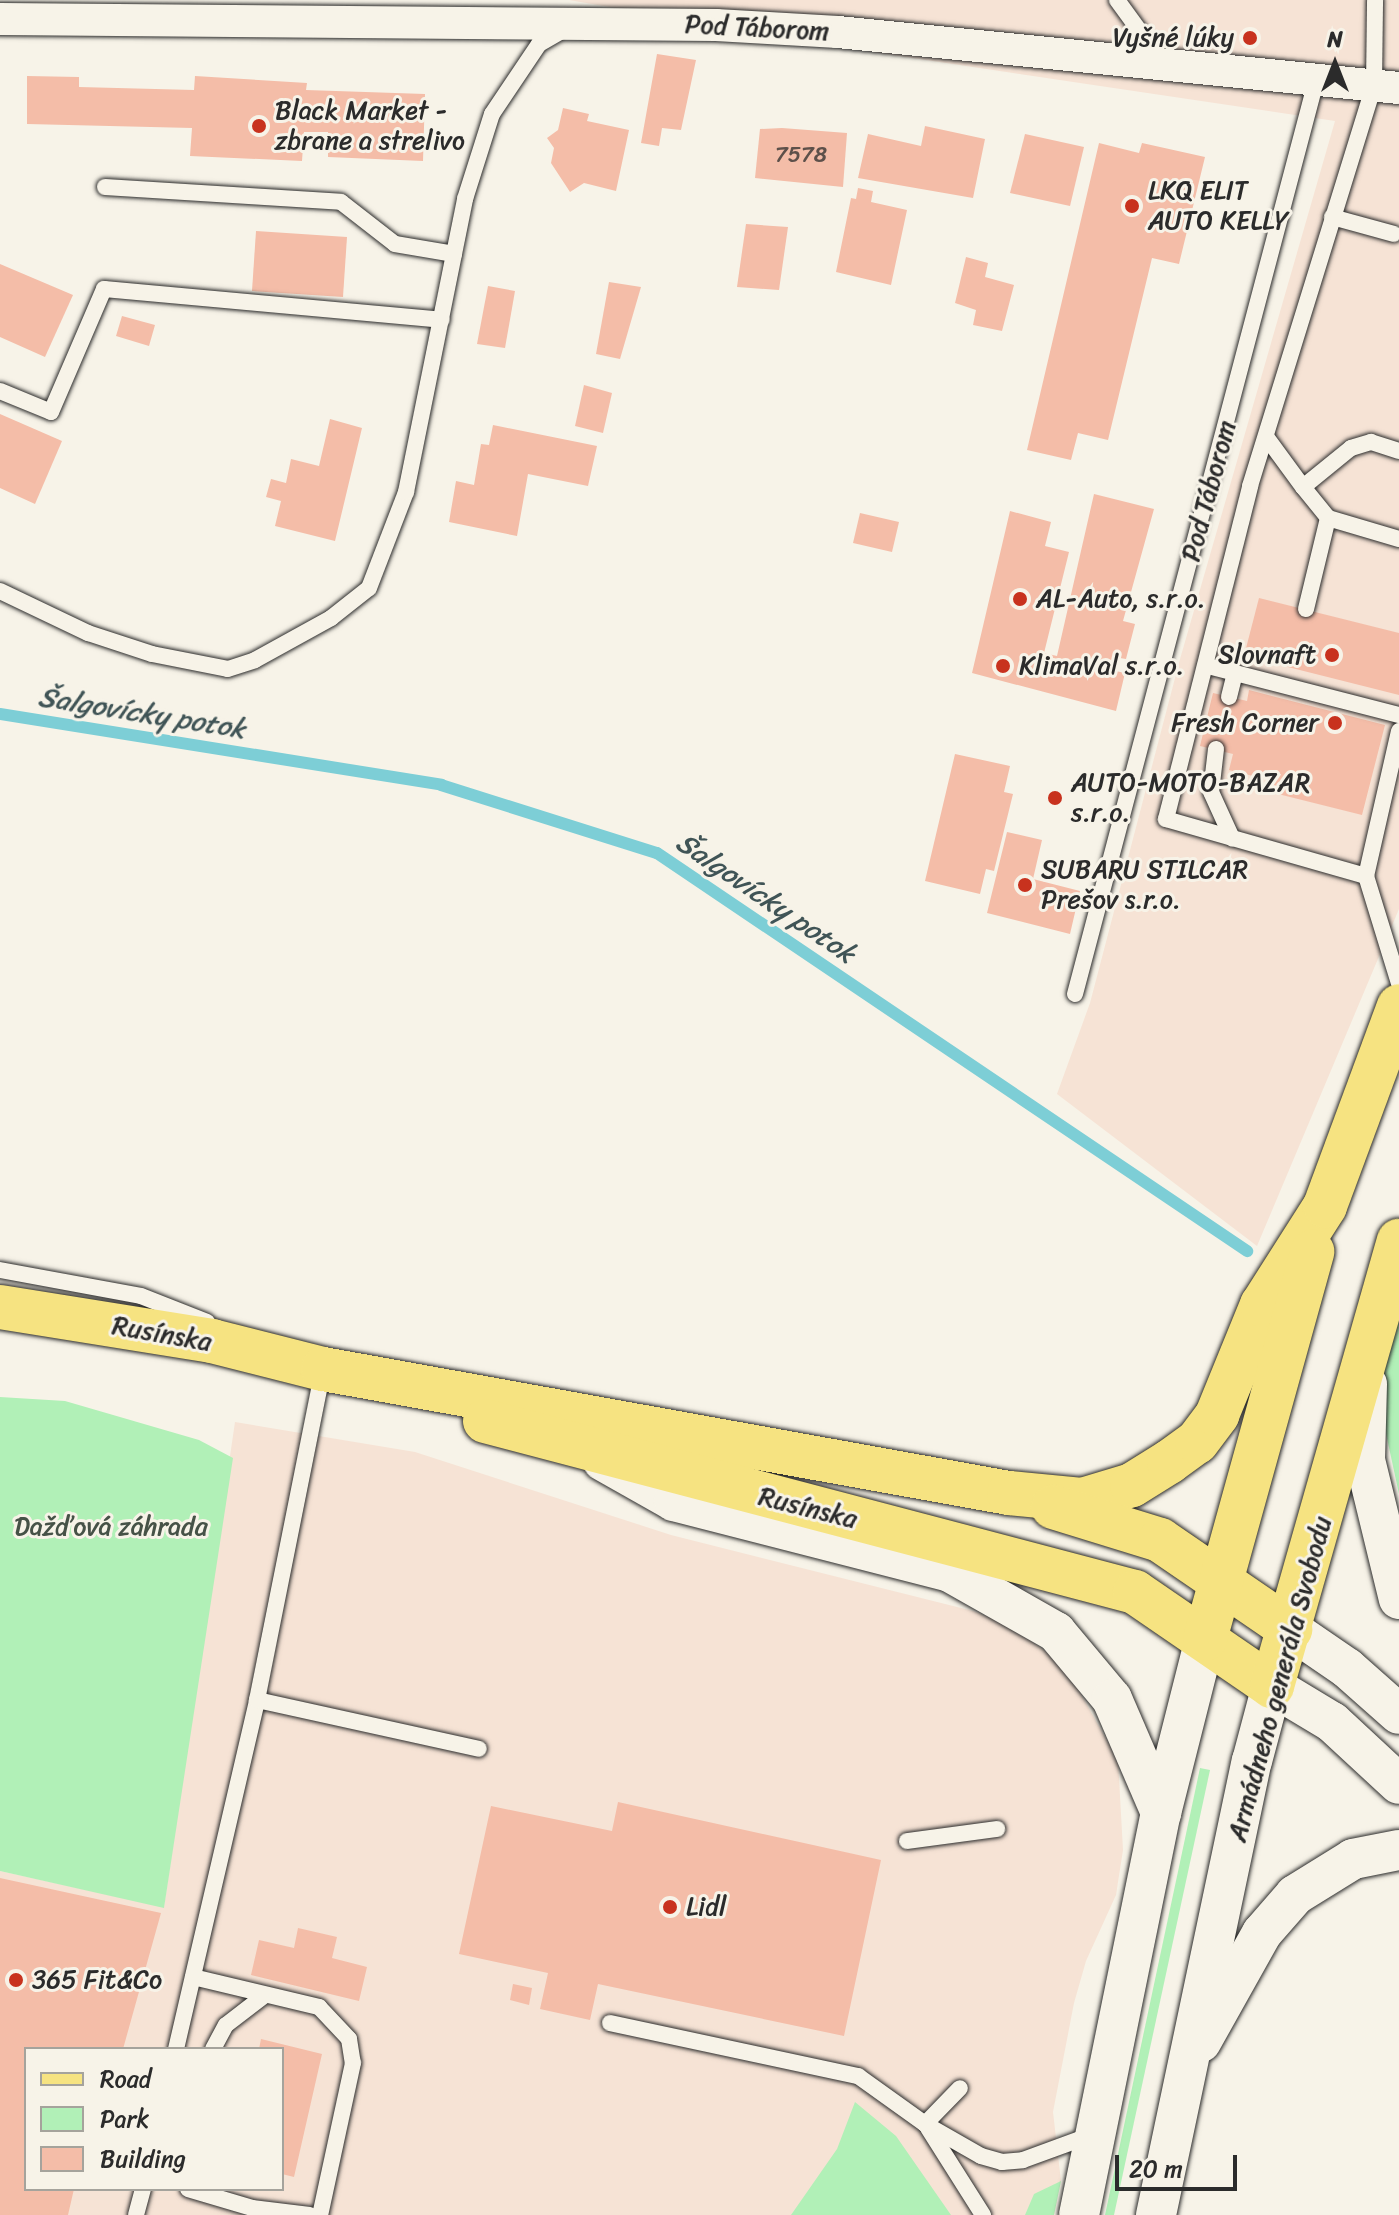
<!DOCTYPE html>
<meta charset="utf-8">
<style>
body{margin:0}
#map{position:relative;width:1399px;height:2215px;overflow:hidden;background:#f7f3e8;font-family:Sriracha,sans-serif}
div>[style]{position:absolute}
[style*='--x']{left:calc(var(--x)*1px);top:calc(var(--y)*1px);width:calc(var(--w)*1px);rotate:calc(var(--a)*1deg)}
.built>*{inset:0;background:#f6e3d5}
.green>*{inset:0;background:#b1f0b7}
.stream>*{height:12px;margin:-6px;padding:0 6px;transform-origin:6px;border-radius:6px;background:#7dced6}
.building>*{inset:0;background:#f4bda8}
.roads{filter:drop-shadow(0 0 2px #2b2b2b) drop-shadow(0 0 2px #2b2b2b)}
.service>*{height:16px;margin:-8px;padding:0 8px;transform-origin:8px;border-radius:8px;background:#f7f3e8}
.minor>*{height:32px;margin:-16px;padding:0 16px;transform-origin:16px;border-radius:16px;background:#f7f3e8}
.tertiary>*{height:40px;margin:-20px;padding:0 20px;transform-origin:20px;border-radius:20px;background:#f7f3e8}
.primary>*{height:44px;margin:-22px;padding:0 22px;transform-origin:22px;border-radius:22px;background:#f6e381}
.dots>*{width:22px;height:22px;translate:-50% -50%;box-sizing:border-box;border:4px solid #f7f3e8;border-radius:50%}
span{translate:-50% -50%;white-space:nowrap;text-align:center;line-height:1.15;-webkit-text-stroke:6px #f7f3e8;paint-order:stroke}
.number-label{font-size:22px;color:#5d504a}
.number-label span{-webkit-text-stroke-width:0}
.street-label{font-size:26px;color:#2b2b2b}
.poi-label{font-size:26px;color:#2b2b2b}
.right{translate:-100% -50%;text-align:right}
.left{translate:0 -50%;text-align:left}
.park-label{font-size:26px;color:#465247}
.water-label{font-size:28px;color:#405456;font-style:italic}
.legend{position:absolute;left:24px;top:2047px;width:260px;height:144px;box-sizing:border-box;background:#f7f3e8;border:2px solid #a5a39c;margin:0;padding:10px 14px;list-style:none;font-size:24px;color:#2b2b2b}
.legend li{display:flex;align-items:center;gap:16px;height:40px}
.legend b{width:40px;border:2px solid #a5a39c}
.north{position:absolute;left:1295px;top:24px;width:80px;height:80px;-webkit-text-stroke:6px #f7f3e8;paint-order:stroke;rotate:0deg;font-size:22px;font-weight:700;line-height:32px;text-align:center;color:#2b2b2b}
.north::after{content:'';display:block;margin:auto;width:28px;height:36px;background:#2b2b2b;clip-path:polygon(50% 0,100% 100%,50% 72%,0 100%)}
.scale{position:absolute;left:1115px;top:2155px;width:122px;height:36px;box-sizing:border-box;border:4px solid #2b2b2b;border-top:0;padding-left:10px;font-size:24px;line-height:28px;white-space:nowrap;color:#2b2b2b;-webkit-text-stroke:6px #f7f3e8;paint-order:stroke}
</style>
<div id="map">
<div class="built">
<i style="clip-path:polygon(569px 0,1399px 0,1399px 909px,1257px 1246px,1057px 1094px,1090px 1003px,1180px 659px,1335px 121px,839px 47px)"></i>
<i style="clip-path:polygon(evenodd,235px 1422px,415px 1452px,671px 1535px,973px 1611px,1008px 1624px,1065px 1666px,1118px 1760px,1123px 1850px,1116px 1895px,1086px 1961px,1074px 2003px,1053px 2112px,1061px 2181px,1054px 2215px,0 2215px,0 1871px,164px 1907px,235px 1422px,26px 2049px,282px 2049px,282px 2189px,26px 2189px,26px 2049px)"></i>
</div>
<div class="green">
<i style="clip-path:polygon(1399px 1258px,1399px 1494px,1382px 1415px,1380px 1314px)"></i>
<i style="clip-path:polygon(0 1397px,65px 1401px,199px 1440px,233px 1458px,164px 1908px,0 1871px)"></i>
<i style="clip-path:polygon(1200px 1768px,1210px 1770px,1114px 2215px,1105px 2215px)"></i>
<i style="clip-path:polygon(855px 2102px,896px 2136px,951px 2215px,791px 2215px,837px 2149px)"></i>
<i style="clip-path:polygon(1061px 2181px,1054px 2215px,1025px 2215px,1034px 2194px)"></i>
</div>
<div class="stream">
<i style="--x:0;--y:714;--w:447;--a:9.1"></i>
<i style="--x:441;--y:785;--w:226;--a:17.5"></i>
<i style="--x:657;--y:853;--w:712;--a:34"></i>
</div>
<div class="building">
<i style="clip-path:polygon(657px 54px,696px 60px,681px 130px,662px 128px,659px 146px,641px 143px)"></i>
<i style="clip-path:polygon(27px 76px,79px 77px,79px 87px,194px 90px,195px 76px,307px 83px,306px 90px,425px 94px,423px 161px,328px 157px,328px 132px,304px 132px,302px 161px,190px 156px,192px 128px,27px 124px)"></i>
<i style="clip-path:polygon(563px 108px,589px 114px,587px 121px,629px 130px,616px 191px,584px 183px,570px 192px,551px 163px,554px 148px,547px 138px,558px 130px)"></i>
<i style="clip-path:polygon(925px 126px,985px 139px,973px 198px,858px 178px,868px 134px,921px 146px)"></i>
<i style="clip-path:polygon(782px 128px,847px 133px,843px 187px,755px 178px,760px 129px)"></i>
<i style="clip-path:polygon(1025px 134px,1084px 147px,1070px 206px,1010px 193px)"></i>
<i style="clip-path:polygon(1099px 143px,1139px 153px,1142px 143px,1205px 157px,1179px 264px,1152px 258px,1108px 440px,1078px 433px,1071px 460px,1027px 450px)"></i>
<i style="clip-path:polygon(858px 188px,873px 191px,871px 202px,907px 210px,891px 285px,836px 272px,851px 198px,856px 199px)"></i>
<i style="clip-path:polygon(746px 224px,788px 227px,779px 290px,737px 287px)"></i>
<i style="clip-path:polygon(256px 231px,347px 237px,343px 297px,252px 291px)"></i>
<i style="clip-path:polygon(966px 257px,988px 263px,985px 277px,1014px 285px,1002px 331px,973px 325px,976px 310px,955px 303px)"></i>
<i style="clip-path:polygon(0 264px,73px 295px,45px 357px,0 337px)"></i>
<i style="clip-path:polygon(609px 282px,641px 287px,620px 359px,596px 354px)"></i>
<i style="clip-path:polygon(488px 286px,515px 291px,505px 348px,477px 344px)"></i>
<i style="clip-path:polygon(122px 316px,155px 325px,149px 346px,116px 336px)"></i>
<i style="clip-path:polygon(584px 385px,612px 393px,603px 433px,575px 426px)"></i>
<i style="clip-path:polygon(0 414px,62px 441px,35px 504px,0 488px)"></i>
<i style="clip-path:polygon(330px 419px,362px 428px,335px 541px,275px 526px,281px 501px,266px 497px,271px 479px,286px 483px,291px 459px,319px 466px)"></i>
<i style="clip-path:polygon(493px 425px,597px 446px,588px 486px,528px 474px,517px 536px,449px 522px,456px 481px,474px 485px,481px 444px,489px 445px)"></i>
<i style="clip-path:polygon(1094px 494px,1154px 509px,1123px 621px,1135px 624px,1126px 659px,1114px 657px,1111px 670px,1125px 673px,1116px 711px,972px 673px,1010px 511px,1051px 522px,1045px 546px,1069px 552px,1044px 653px,1057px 656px)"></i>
<i style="clip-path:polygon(860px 513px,899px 522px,892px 552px,853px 543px)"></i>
<i style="clip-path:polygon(1259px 598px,1399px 633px,1399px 695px,1244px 656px)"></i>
<i style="clip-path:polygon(1249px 690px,1385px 725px,1362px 815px,1270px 792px,1273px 781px,1229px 770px,1233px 754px,1200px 746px,1213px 693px,1247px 701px)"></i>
<i style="clip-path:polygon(955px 754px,1010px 766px,1004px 792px,1013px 794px,994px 871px,986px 869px,980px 894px,925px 881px)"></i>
<i style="clip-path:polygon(1007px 832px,1042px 840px,1033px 879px,1080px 891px,1070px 934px,987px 913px)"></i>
<i style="clip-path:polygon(618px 1802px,881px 1860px,844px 2036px,598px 1984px,590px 2020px,540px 2009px,548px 1973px,459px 1954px,491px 1806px,612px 1831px)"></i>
<i style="clip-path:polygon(0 1878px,161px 1913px,123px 2049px,26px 2049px,26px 2189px,74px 2189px,68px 2215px,0 2215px)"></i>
<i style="clip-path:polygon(298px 1928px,337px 1937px,332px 1958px,367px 1967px,359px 2001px,251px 1975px,259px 1940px,294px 1948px)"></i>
<i style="clip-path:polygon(513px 1984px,532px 1988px,529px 2005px,510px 2000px)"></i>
<i style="clip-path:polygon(261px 2039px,322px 2054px,294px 2177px,282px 2174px,282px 2049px,259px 2049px)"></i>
</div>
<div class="roads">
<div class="service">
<i style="--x:1117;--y:0;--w:78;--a:53.9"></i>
<i style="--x:105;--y:187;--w:236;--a:3.6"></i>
<i style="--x:341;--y:202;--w:68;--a:37.9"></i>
<i style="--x:395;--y:244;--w:60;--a:9.6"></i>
<i style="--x:1332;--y:217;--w:64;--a:15.3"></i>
<i style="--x:0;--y:391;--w:55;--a:22.4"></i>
<i style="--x:51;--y:412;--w:134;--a:-66.7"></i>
<i style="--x:104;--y:289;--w:339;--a:5.2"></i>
<i style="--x:1267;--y:438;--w:61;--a:53.7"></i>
<i style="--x:1303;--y:487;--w:62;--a:-39.1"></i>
<i style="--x:1351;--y:448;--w:21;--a:-17"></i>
<i style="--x:1371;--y:442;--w:29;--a:18"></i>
<i style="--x:1303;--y:487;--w:40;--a:51"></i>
<i style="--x:1328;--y:518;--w:74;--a:16.5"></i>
<i style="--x:0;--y:591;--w:98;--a:25.5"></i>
<i style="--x:88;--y:633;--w:67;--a:18.2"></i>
<i style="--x:152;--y:654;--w:77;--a:11.2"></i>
<i style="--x:228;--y:669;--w:28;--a:-18"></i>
<i style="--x:255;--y:660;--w:87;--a:-28.9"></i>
<i style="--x:331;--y:618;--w:48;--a:-38.3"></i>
<i style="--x:369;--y:588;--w:103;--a:-68.9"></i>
<i style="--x:406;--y:492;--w:299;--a:-78.6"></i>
<i style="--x:465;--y:199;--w:89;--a:-72.4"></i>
<i style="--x:492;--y:114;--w:84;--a:-56.1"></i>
<i style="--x:539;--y:44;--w:28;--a:-30"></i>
<i style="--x:1306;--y:609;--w:94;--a:-76.4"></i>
<i style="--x:1208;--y:666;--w:197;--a:14.4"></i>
<i style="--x:1229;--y:697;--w:25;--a:-76"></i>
<i style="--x:1399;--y:731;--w:149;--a:102.8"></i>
<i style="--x:1366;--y:876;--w:112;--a:72.9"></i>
<i style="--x:1216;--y:749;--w:43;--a:96.6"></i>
<i style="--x:1211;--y:792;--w:51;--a:65.5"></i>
<i style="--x:1366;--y:876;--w:208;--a:-164.1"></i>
<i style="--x:1166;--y:819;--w:343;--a:-75.8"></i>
<i style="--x:1250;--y:486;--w:419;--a:-72.8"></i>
<i style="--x:1374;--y:86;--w:86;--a:-89.3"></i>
<i style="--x:1075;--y:994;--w:944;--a:-75.21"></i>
<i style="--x:0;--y:1270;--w:143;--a:10.4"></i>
<i style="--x:141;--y:1296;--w:71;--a:21.5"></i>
<i style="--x:257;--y:1700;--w:227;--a:12.4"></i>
<i style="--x:907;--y:1841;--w:91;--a:-7.6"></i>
<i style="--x:193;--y:1977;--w:130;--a:13.4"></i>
<i style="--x:319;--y:2007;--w:44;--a:46.8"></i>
<i style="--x:349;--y:2039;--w:24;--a:81"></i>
<i style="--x:353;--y:2063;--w:156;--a:102.2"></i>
<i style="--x:610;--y:2023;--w:254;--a:12.1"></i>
<i style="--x:858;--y:2076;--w:82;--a:35.6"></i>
<i style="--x:925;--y:2124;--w:64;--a:29.7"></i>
<i style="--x:981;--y:2156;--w:22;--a:16"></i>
<i style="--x:1002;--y:2162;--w:21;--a:-5"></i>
<i style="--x:1023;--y:2160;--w:76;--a:-20.1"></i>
<i style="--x:176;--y:2049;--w:358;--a:-76.9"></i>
<i style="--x:257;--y:1700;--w:336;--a:-78.7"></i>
<i style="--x:213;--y:2049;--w:27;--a:-62"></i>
<i style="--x:226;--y:2025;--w:49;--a:-37.6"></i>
<i style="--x:925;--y:2124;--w:50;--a:-45.8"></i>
<i style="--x:928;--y:2128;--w:103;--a:57.7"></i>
<i style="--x:188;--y:2189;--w:67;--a:16.5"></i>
<i style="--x:252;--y:2208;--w:58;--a:6.9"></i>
<i style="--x:136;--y:2215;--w:27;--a:-75"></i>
</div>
<div class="minor">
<i style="--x:0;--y:19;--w:716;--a:0.48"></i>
<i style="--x:716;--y:25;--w:122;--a:3.3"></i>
<i style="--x:838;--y:32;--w:564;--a:5.7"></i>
</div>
<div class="tertiary">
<i style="--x:1367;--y:1384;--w:76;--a:91.5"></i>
<i style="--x:1365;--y:1460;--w:143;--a:76.3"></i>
<i style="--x:603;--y:1461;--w:81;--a:29.4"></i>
<i style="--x:674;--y:1501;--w:285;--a:14.4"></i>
<i style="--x:950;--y:1572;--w:122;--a:29.5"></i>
<i style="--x:1056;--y:1632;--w:87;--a:50.1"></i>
<i style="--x:1112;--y:1699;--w:124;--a:66.7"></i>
<i style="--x:1290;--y:1629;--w:69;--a:34.4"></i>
<i style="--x:1347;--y:1668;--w:69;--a:41.5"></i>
<i style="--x:1201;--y:2042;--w:125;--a:-60.8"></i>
<i style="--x:1262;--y:1933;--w:50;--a:-49"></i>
<i style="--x:1295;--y:1895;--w:68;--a:-31.8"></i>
<i style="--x:1353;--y:1859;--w:47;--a:-11.1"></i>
<i style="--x:1079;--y:2215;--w:410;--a:-78.5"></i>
<i style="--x:1161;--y:1813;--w:179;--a:-75.8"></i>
<i style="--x:1156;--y:2215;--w:464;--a:-78.1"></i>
<i style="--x:1252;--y:1761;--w:78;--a:-75.1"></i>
<i style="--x:1272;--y:1686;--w:70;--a:31"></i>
<i style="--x:1332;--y:1722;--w:91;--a:42.8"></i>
</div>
<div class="primary">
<i style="--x:0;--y:1307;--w:215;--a:9.1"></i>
<i style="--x:212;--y:1341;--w:114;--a:14.2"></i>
<i style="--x:323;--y:1369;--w:697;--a:10.25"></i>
<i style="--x:1009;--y:1493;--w:73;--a:5.5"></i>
<i style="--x:1082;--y:1500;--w:52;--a:-16.7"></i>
<i style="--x:1132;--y:1485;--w:44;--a:-31.9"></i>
<i style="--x:1169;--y:1462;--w:34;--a:-36"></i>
<i style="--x:1197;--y:1442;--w:34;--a:-53"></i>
<i style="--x:1217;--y:1415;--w:119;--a:-67.8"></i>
<i style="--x:1262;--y:1305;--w:117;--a:-57.5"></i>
<i style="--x:1325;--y:1206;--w:213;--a:-69.7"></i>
<i style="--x:485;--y:1421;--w:672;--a:14.74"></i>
<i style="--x:1135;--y:1592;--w:166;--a:34.5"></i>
<i style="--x:1272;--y:1686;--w:463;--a:-74.1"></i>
<i style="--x:1053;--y:1507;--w:112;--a:17.1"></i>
<i style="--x:1160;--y:1540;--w:158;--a:34.4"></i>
<i style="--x:1205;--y:1639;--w:402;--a:-74.5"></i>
</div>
</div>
<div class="dots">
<i style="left:1250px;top:38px;background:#c8321e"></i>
<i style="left:259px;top:126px;background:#c8321e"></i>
<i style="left:1132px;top:206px;background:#c8321e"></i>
<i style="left:1020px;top:599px;background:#c8321e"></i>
<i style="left:1332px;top:655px;background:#c8321e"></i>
<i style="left:1003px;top:666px;background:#c8321e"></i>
<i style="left:1335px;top:723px;background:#c8321e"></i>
<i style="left:1055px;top:798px;background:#c8321e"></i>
<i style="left:1025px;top:885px;background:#c8321e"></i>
<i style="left:670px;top:1907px;background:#c8321e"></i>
<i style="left:16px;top:1980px;background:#c8321e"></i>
</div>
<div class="number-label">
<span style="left:801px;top:155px">7578</span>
</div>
<div class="street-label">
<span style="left:757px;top:28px;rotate:3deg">Pod Táborom</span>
<span style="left:1209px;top:491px;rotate:-75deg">Pod Táborom</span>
<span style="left:162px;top:1334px;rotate:10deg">Rusínska</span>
<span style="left:808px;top:1508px;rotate:14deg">Rusínska</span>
<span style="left:1280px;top:1679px;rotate:-75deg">Armádneho generála Svobodu</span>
</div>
<div class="poi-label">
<span class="right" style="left:1234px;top:38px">Vyšné lúky</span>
<span class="left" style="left:275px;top:126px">Black Market -<br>zbrane a strelivo</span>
<span class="left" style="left:1148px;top:206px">LKQ ELIT<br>AUTO KELLY</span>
<span class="left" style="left:1036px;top:599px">AL-Auto, s.r.o.</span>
<span class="right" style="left:1316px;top:655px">Slovnaft</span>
<span class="left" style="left:1019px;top:666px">KlimaVal s.r.o.</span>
<span class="right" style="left:1319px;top:723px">Fresh Corner</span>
<span class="left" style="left:1071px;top:798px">AUTO-MOTO-BAZAR<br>s.r.o.</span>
<span class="left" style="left:1041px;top:885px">SUBARU STILCAR<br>Prešov s.r.o.</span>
<span class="left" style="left:686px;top:1907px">Lidl</span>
<span class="left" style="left:32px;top:1980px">365 Fit&amp;Co</span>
</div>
<div class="park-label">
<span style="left:111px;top:1527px">Dažďová záhrada</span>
</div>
<div class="water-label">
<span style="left:142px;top:713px;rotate:9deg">Šalgovícky potok</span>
<span style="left:766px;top:898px;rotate:34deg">Šalgovícky potok</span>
</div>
<ul class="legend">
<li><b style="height:10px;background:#f6e381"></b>Road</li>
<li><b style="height:22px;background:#b1f0b7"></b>Park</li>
<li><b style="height:22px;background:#f4bda8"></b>Building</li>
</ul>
<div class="north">N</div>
<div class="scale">20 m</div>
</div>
